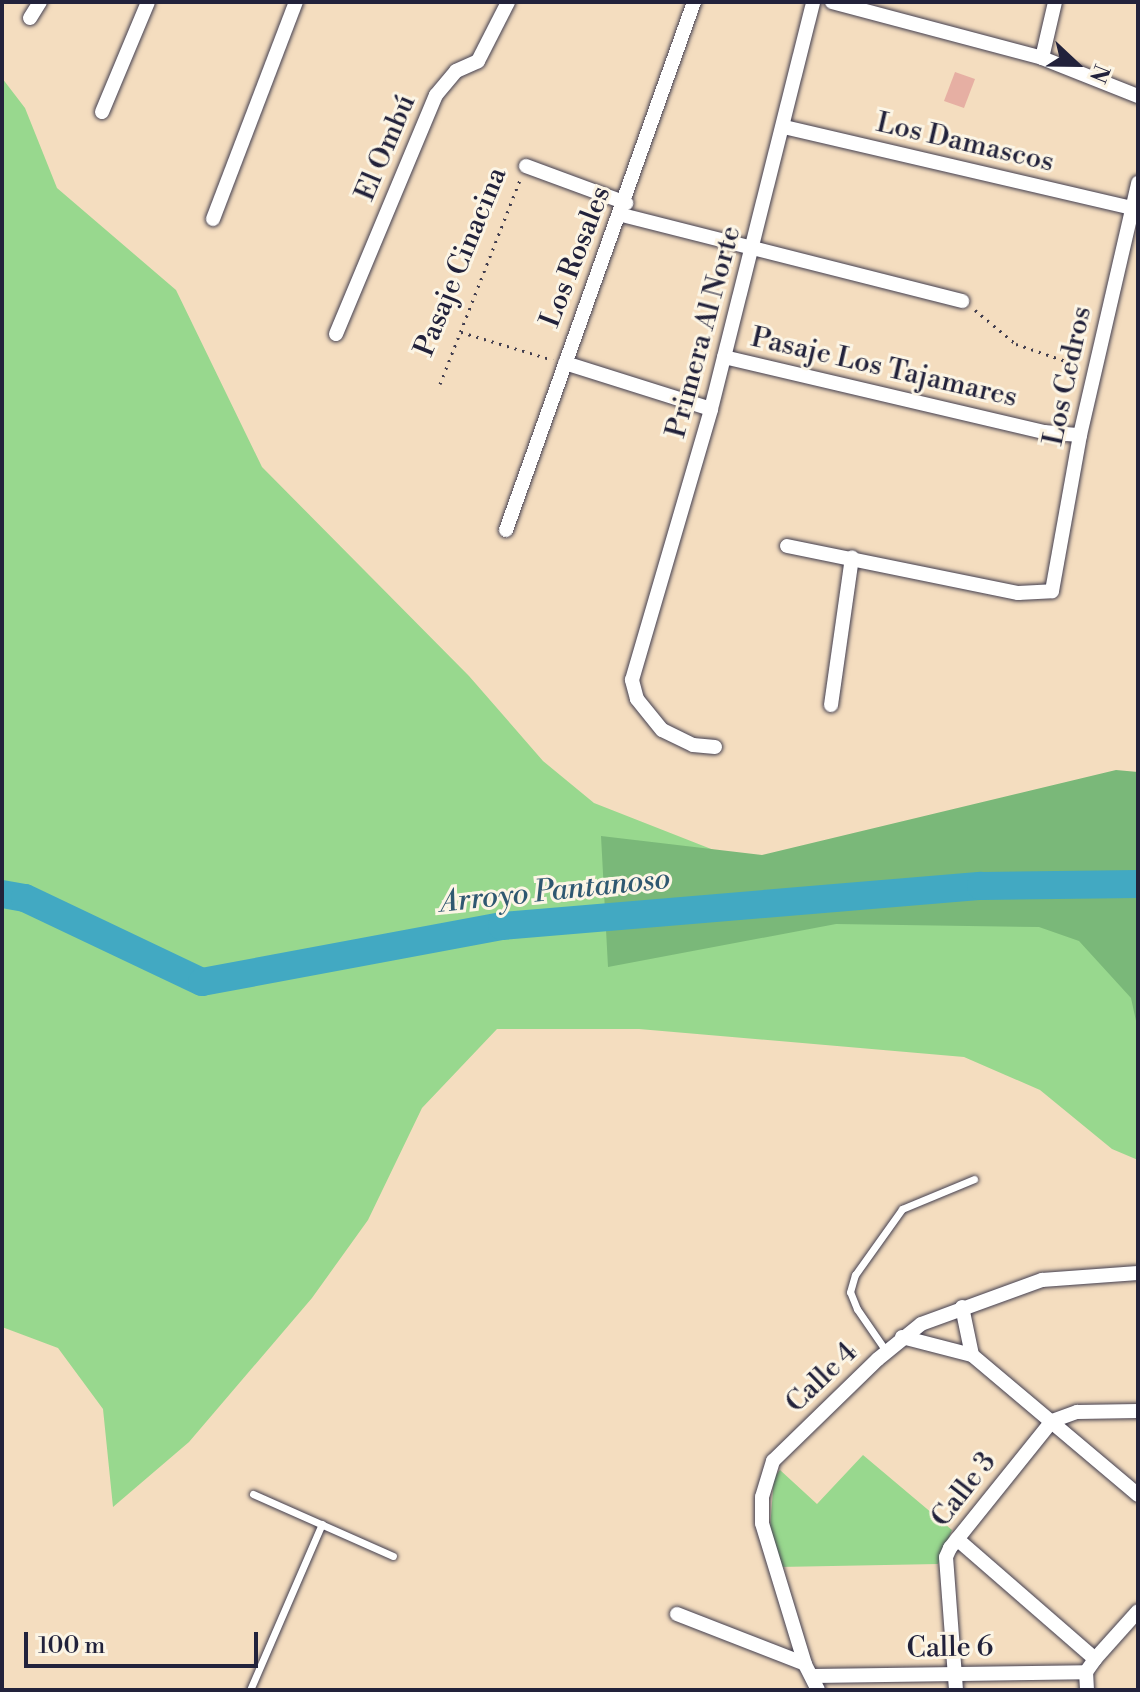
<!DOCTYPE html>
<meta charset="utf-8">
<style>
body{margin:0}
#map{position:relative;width:1140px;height:1692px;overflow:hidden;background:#f4ddbf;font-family:"Libre Bodoni",serif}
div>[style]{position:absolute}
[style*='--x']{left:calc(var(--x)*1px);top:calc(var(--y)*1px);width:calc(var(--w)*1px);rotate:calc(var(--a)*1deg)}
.green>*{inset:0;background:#98d88e}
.forest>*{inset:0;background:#7ab879}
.river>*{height:28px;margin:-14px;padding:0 14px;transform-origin:14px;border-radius:14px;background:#42a9c2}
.building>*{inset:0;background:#e6afa3}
.path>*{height:3px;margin-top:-1.5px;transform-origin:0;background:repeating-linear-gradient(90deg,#423e4f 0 2px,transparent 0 8px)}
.roads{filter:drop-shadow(0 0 2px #423e4f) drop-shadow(0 0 2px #423e4f)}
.lane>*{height:7px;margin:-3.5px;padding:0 3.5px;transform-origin:3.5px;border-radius:3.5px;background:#fff}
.street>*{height:14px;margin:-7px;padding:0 7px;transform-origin:7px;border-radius:7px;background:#fff}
span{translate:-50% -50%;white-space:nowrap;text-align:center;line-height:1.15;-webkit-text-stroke:6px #fcf5e5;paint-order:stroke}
.street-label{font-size:28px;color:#22223b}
.water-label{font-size:30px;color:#2f5871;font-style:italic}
.frame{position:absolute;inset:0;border:4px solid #22223b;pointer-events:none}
.north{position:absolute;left:1036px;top:24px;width:80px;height:80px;-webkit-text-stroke:6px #fcf5e5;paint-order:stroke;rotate:112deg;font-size:22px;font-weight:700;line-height:32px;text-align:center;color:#22223b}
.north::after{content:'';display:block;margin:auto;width:28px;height:36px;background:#22223b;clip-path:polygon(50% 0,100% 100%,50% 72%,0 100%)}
.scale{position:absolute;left:24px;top:1632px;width:234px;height:36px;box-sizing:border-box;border:4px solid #22223b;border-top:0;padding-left:10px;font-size:24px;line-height:28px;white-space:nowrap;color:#22223b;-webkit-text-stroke:6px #fcf5e5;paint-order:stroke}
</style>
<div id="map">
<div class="green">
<i style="clip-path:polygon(2px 78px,25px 108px,57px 188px,176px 290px,262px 467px,469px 676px,543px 761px,594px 803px,770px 872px,1138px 796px,1138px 1160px,1112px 1149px,1040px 1090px,964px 1057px,639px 1029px,497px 1029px,422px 1108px,368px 1220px,312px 1298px,189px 1442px,113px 1507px,103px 1409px,58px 1348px,2px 1327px)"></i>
<i style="clip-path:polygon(863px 1455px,952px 1530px,938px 1564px,779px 1567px,770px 1529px,774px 1477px,780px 1470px,817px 1504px)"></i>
</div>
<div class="forest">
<i style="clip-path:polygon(1116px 770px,1138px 772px,1138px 1030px,1131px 998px,1079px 941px,1039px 927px,836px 924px,608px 967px,601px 836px,762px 855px)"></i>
</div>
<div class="river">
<i style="--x:2;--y:894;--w:23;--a:10"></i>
<i style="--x:25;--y:898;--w:196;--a:25.4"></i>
<i style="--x:202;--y:982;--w:305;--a:-10.6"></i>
<i style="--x:502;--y:926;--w:481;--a:-4.8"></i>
<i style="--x:981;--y:886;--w:157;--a:-0.7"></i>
</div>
<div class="building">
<i style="clip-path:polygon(955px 72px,975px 79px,964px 108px,944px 101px)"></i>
</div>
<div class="path">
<i style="--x:975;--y:310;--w:53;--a:39.7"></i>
<i style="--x:1016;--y:344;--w:71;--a:18.9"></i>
<i style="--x:461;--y:332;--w:96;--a:16.9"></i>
<i style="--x:440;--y:384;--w:219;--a:-68.6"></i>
</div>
<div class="roads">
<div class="lane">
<i style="--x:886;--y:1351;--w:51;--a:-124.6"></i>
<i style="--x:857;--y:1309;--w:18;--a:-112"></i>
<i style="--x:850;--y:1292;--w:18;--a:-74"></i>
<i style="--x:855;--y:1275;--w:81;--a:-54.5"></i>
<i style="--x:902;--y:1209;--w:78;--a:-22.6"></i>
<i style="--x:253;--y:1494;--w:153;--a:23.9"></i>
<i style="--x:250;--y:1690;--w:181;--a:-66.6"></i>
</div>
<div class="street">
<i style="--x:832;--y:2;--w:217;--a:14.9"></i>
<i style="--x:1042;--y:58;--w:103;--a:21.6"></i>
<i style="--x:30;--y:18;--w:19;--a:-58"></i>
<i style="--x:1042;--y:58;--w:57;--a:-76.9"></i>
<i style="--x:102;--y:112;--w:119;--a:-67.3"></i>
<i style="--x:784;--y:127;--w:358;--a:13.1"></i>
<i style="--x:526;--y:166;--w:107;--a:20.3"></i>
<i style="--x:622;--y:215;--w:351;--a:14.2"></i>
<i style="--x:213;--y:219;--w:232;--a:-69.1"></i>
<i style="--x:336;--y:334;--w:259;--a:-67.3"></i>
<i style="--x:436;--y:95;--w:31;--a:-50"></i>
<i style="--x:456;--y:71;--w:24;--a:-24"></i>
<i style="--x:478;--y:61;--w:66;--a:-63"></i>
<i style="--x:724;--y:357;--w:329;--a:13.2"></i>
<i style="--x:1044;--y:432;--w:36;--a:5"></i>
<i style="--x:565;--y:363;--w:153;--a:17.5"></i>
<i style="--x:506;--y:530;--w:560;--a:-70.4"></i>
<i style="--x:787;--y:546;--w:236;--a:11.5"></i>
<i style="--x:1018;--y:593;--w:34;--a:-3"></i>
<i style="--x:1052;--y:591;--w:158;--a:-79.8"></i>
<i style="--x:1080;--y:435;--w:259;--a:-77"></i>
<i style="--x:831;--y:705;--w:149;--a:-81.9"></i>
<i style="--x:715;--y:747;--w:22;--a:-175"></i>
<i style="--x:693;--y:745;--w:34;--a:-154"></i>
<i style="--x:662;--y:730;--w:40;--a:-129"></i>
<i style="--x:637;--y:699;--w:20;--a:-105"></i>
<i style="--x:632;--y:680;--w:282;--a:-73.7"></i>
<i style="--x:711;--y:409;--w:420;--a:-75.9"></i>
<i style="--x:962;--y:1307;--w:49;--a:78.2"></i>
<i style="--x:972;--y:1355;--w:217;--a:40.1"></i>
<i style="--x:902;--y:1337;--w:72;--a:14.4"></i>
<i style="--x:957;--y:1539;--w:183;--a:41"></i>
<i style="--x:677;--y:1614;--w:137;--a:21.3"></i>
<i style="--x:813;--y:1676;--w:273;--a:-0.8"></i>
<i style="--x:818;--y:1690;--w:29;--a:-117"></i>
<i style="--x:805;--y:1664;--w:147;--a:-107"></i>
<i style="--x:762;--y:1523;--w:26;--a:-90"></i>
<i style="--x:762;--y:1497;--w:38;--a:-73"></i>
<i style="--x:773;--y:1461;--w:146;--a:-44.2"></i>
<i style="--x:878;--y:1359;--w:55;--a:-39.1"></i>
<i style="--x:921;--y:1324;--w:129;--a:-20"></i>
<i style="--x:1042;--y:1280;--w:96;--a:-4.2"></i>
<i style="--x:956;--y:1690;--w:133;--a:-94.3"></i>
<i style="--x:946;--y:1557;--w:10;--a:-66"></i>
<i style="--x:950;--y:1548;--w:163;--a:-51.2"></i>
<i style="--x:1052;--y:1421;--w:27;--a:-20"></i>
<i style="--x:1077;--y:1412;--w:61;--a:-0.9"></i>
<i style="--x:1087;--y:1690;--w:18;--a:-93"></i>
<i style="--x:1086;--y:1672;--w:16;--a:-55"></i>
<i style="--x:1095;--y:1659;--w:64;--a:-48.1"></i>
</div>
</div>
<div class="street-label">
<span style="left:965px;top:143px;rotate:13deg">Los Damascos</span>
<span style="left:386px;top:148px;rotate:-67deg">El Ombú</span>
<span style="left:576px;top:257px;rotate:-69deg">Los Rosales</span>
<span style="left:461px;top:262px;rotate:-68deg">Pasaje Cinacina</span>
<span style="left:704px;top:332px;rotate:-75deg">Primera Al Norte</span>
<span style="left:884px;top:368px;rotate:13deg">Pasaje Los Tajamares</span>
<span style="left:1068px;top:376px;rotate:-78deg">Los Cedros</span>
<span style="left:822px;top:1378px;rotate:-44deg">Calle 4</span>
<span style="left:964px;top:1490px;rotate:-52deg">Calle 3</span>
<span style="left:950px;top:1648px;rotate:-1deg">Calle 6</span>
</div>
<div class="water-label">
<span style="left:555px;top:891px;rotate:-6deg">Arroyo Pantanoso</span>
</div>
<div class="frame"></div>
<div class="north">N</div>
<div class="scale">100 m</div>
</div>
